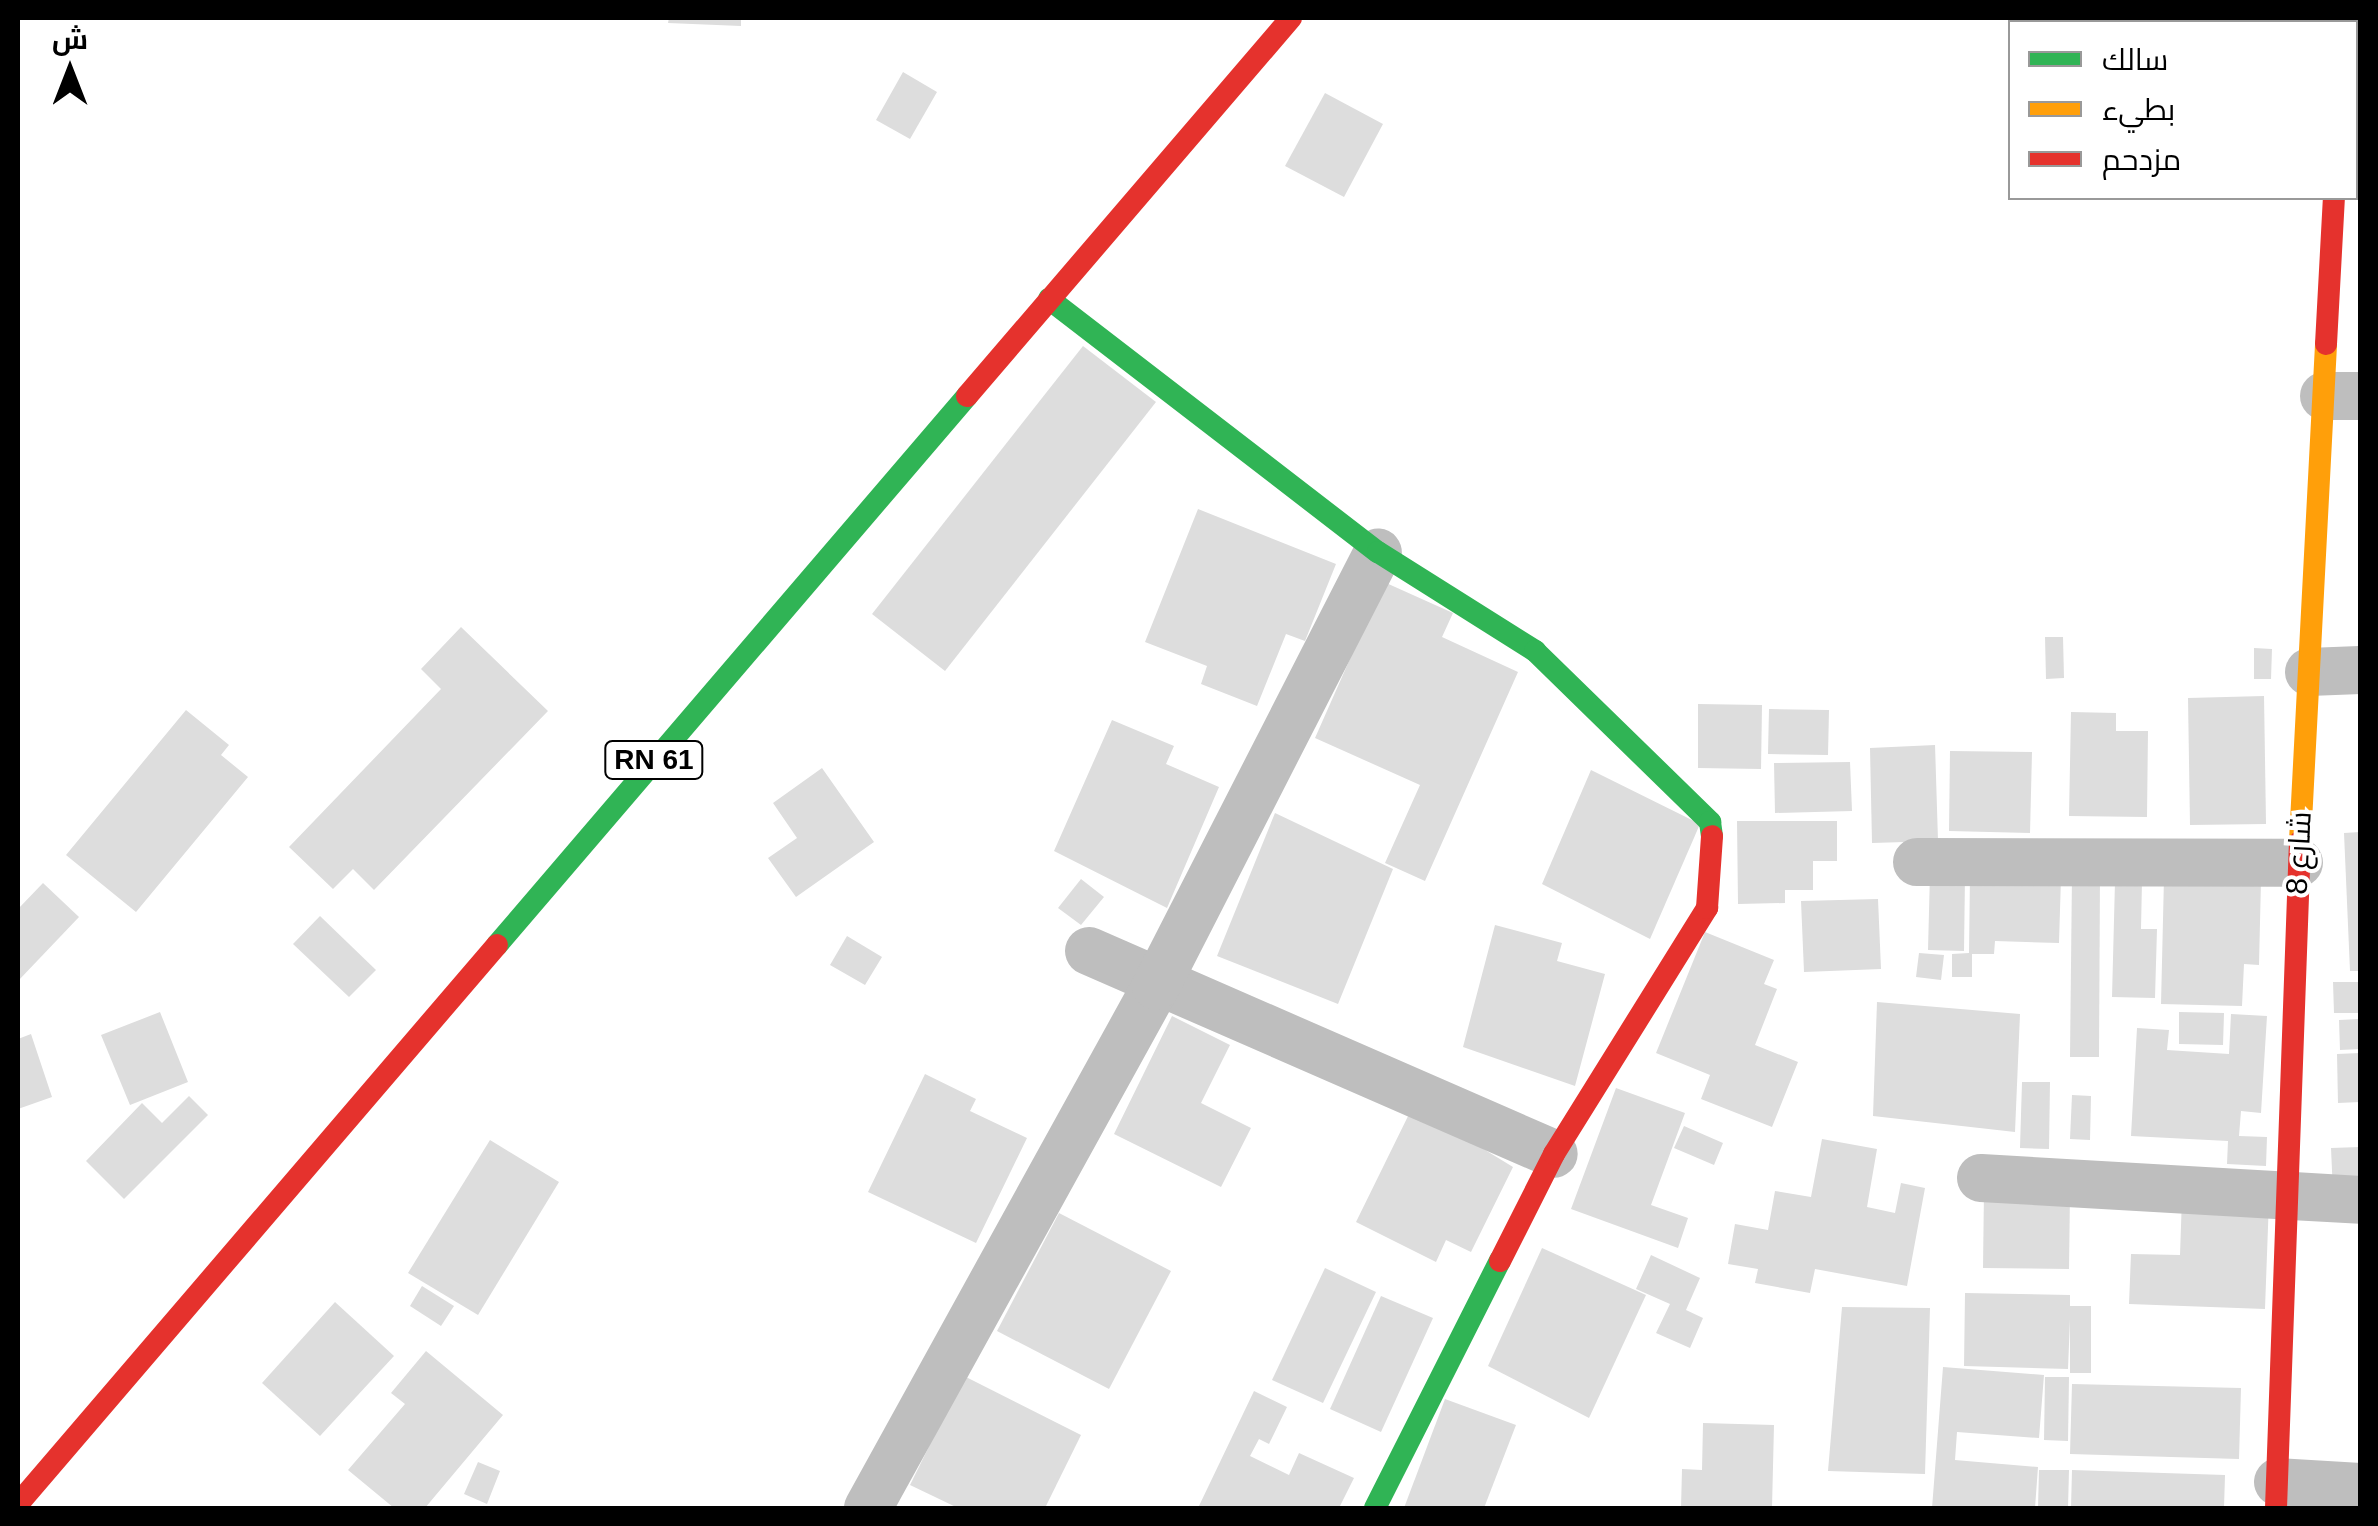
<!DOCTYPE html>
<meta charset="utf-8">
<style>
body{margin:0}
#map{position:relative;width:2378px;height:1526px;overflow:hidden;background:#fff;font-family:Arial,Cairo,sans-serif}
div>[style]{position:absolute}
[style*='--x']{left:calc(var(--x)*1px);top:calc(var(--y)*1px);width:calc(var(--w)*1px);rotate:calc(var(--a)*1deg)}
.building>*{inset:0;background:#ddd}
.street>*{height:48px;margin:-24px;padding:0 24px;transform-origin:24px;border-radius:24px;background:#bebebe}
.fast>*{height:22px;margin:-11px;padding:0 11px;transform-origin:11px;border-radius:11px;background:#30b455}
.slow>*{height:22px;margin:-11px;padding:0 11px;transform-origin:11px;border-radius:11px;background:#ff9f0a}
.jam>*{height:22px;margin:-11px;padding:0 11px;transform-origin:11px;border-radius:11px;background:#e5322d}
span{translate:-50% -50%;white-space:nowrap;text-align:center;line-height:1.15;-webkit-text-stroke:8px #fff;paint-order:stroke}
.shield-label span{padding:2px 8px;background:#fff;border:2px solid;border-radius:8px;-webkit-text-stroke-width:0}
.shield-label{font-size:28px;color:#000;font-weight:700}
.street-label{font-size:30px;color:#000}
.frame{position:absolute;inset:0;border:20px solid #000;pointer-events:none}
.legend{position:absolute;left:2008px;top:20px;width:350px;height:180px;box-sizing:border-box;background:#fff;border:2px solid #999;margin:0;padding:12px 18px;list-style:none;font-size:30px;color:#000}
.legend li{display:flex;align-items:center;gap:20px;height:50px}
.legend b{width:50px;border:2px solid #999}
.north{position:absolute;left:20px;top:20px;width:100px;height:100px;-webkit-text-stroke:8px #fff;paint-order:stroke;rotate:0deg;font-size:28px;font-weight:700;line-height:40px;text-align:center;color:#000}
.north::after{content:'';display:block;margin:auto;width:35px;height:45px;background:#000;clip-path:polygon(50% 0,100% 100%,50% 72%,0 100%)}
</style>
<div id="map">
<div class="building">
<i style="clip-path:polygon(669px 18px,741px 18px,741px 26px,668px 23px)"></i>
<i style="clip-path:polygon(903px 72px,937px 92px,910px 139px,876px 120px)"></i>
<i style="clip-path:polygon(1325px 93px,1383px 124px,1344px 197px,1285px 166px)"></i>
<i style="clip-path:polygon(1083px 346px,1156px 402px,945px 671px,872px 614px)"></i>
<i style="clip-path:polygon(1198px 509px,1336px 564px,1305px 641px,1286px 634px,1257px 706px,1201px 684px,1207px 666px,1145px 642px)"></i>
<i style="clip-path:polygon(1384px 582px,1453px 613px,1442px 637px,1518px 672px,1425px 881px,1385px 863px,1420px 785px,1315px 738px)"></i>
<i style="clip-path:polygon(461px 627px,548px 711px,374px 890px,353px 869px,333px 889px,289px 847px,441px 689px,421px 669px)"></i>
<i style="clip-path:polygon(2045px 637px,2063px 637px,2064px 678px,2046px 679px)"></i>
<i style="clip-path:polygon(2254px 648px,2272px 649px,2271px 679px,2254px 679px)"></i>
<i style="clip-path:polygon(2264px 696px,2266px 824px,2190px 825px,2188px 698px)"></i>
<i style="clip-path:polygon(1698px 704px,1762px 705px,1761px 769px,1698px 768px)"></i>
<i style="clip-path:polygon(1769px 709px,1829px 710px,1828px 755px,1768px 754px)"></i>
<i style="clip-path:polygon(186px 710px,229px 745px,221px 755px,248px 777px,136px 912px,66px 855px)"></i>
<i style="clip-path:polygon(2071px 712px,2116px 713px,2116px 731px,2148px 731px,2147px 817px,2069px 816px)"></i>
<i style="clip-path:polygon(1112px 720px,1174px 746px,1166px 764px,1219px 787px,1167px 908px,1054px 851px)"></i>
<i style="clip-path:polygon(1935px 745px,1938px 841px,1872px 843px,1870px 748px)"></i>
<i style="clip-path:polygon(1950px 751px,2032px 752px,2030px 833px,1949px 831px)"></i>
<i style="clip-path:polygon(1850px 762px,1852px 811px,1775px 813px,1774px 763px)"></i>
<i style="clip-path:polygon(822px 768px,874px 842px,796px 897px,768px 858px,797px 838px,773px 803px)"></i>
<i style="clip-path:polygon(1591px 770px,1700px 824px,1650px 939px,1542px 884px)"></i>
<i style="clip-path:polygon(1275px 813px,1393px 869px,1338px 1004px,1217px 956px)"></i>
<i style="clip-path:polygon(1737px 821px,1837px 821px,1837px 861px,1813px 861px,1813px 890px,1785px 890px,1785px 903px,1738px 904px)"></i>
<i style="clip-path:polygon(2360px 832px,2360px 971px,2350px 971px,2344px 833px)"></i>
<i style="clip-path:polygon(1930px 873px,1965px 875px,1964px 951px,1928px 950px)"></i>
<i style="clip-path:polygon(1970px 874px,2061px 877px,2059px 943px,1995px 941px,1994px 954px,1972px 954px,1972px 977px,1952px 977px,1952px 954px,1969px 953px)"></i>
<i style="clip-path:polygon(2072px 874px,2100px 874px,2099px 1057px,2070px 1057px)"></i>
<i style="clip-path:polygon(2164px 877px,2261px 880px,2259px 965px,2244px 964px,2242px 1006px,2161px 1004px)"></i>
<i style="clip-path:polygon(1081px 879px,1104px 897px,1081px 925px,1058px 908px)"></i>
<i style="clip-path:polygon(2115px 881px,2142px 881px,2141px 929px,2157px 929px,2155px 998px,2112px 997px)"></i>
<i style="clip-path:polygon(43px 883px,79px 917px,18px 981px,18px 909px)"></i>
<i style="clip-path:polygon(1878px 899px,1881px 969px,1804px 972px,1801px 901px)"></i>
<i style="clip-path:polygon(320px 916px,376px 970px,349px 997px,293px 944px)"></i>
<i style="clip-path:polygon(1495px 925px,1562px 943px,1557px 961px,1605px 974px,1575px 1086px,1463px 1047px)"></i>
<i style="clip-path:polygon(1705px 932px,1774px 960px,1764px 984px,1777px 989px,1755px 1045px,1798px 1062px,1772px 1127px,1701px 1099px,1710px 1075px,1656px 1053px)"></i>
<i style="clip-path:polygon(847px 936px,882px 957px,865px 985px,830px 965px)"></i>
<i style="clip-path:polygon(1919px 953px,1944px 955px,1941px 980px,1916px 977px)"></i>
<i style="clip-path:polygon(2333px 982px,2360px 982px,2360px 1013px,2334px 1013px)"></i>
<i style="clip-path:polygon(1877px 1002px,2020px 1014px,2015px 1132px,1873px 1116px)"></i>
<i style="clip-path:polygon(160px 1012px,188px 1082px,130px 1105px,101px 1035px)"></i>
<i style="clip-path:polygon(2179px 1012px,2224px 1013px,2223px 1045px,2179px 1044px)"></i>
<i style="clip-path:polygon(2231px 1014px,2267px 1016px,2261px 1113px,2241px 1111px,2239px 1136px,2267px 1137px,2266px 1166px,2227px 1164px,2228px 1141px,2131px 1136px,2137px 1028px,2169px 1030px,2167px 1050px,2229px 1054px)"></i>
<i style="clip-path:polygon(1172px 1016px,1230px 1045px,1201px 1103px,1251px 1128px,1221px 1187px,1114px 1134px)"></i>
<i style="clip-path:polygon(2360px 1019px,2360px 1049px,2340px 1050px,2339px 1020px)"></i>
<i style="clip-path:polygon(31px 1034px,52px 1097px,18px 1109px,18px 1039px)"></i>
<i style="clip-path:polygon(2360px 1053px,2360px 1102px,2338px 1103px,2337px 1054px)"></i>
<i style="clip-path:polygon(925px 1074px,976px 1099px,970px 1111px,1027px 1138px,976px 1243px,868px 1192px)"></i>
<i style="clip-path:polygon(2022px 1082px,2050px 1082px,2049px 1149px,2020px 1148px)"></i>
<i style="clip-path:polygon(1616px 1088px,1685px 1113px,1651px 1205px,1688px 1218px,1678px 1248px,1571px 1209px)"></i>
<i style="clip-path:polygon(2072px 1095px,2091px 1096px,2090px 1140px,2070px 1139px)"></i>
<i style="clip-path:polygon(189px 1096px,208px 1115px,124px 1199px,86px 1161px,142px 1103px,162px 1123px)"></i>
<i style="clip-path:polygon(1413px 1106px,1513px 1167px,1471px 1252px,1446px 1240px,1436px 1262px,1356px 1222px)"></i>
<i style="clip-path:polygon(1684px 1126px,1723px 1143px,1714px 1165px,1674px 1148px)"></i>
<i style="clip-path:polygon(1822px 1139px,1877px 1149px,1867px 1207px,1895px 1213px,1901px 1183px,1925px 1188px,1907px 1286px,1815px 1269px,1810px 1293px,1755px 1283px,1758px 1269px,1728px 1264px,1735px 1224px,1768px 1230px,1775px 1191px,1811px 1197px)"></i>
<i style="clip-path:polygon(490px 1140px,559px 1182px,478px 1315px,408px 1273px)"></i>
<i style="clip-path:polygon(2360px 1147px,2360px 1192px,2333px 1193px,2331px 1148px)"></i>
<i style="clip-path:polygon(1984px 1190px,2070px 1192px,2069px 1269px,1983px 1268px)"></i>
<i style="clip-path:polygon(2182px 1197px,2269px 1200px,2265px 1309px,2129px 1304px,2131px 1254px,2180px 1255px)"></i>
<i style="clip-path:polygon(1059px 1213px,1171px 1271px,1109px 1389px,997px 1331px)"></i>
<i style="clip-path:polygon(1542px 1248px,1646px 1295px,1589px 1418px,1488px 1366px)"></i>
<i style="clip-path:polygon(1651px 1255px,1700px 1278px,1686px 1310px,1703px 1318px,1690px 1348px,1656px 1333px,1670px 1304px,1636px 1289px)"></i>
<i style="clip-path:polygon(1325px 1268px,1376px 1292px,1323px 1403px,1272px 1380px)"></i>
<i style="clip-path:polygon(422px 1286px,454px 1306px,441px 1326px,410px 1306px)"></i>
<i style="clip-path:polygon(1965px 1293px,2070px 1295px,2070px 1306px,2091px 1306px,2091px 1373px,2070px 1373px,2070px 1319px,2068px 1369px,1964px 1366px)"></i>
<i style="clip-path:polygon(1381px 1296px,1433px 1318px,1381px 1432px,1330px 1409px)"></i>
<i style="clip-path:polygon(335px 1302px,394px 1356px,320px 1436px,262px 1383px)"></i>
<i style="clip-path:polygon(1842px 1307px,1930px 1308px,1925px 1474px,1828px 1471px)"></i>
<i style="clip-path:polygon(426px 1351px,503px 1415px,425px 1508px,394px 1508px,348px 1470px,405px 1404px,391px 1393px)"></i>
<i style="clip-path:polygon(1943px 1367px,2044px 1375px,2039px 1438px,1957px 1432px,1955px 1460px,2038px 1467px,2035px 1508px,1932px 1508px)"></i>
<i style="clip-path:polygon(964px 1376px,1081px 1435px,1045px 1508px,958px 1508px,910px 1485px)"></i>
<i style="clip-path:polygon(2045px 1377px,2069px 1377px,2068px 1441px,2044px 1440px)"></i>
<i style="clip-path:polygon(2072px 1384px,2241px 1388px,2239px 1459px,2070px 1454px)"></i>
<i style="clip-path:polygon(1254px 1391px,1287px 1407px,1269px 1444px,1259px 1439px,1250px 1456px,1289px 1475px,1299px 1453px,1354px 1478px,1339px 1508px,1198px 1508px)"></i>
<i style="clip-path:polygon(1445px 1399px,1516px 1425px,1484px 1508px,1404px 1508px)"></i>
<i style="clip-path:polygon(1703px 1423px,1774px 1425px,1772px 1508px,1681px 1508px,1682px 1469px,1702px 1470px)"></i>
<i style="clip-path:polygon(478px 1462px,500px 1471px,487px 1504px,464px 1494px)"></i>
<i style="clip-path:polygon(2039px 1470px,2069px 1470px,2068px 1508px,2038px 1508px)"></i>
<i style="clip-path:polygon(2072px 1470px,2225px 1475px,2224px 1508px,2071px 1508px)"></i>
</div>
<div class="street">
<i style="--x:2348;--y:22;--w:4;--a:-90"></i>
<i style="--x:2356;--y:101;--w:4;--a:0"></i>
<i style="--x:2324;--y:396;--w:36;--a:0"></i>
<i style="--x:2309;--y:672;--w:51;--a:-2.2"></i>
<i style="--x:1917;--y:862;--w:382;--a:0.1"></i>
<i style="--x:1089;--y:951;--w:507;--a:23.58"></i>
<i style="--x:1981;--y:1178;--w:380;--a:3.3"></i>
<i style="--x:2278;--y:1482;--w:82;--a:3.5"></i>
<i style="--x:868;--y:1508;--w:596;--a:-61.11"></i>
<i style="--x:1156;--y:986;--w:487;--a:-62.9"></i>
</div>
<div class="fast">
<i style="--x:1049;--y:299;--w:415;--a:37.6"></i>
<i style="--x:1378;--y:552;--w:186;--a:32.2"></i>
<i style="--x:1535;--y:651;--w:245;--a:44.3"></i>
<i style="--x:1710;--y:822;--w:14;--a:82"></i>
<i style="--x:497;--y:945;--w:723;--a:-49.43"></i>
<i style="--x:1375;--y:1508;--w:277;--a:-63.2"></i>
</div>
<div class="slow">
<i style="--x:2300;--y:841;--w:498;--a:-87"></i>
</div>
<div class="jam">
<i style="--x:2326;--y:344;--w:146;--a:-86.9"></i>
<i style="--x:967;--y:396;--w:498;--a:-49.4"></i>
<i style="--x:1500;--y:1261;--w:120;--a:-63.2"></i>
<i style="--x:1554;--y:1154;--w:290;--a:-58.1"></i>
<i style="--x:1707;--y:908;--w:72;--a:-86"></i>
<i style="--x:18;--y:1504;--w:736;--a:-49.41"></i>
<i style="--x:2276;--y:1508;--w:667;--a:-87.94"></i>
</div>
<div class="shield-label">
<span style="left:654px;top:760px">RN 61</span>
</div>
<div class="street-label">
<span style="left:2299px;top:853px;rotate:-87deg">شارع 8</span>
</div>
<div class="frame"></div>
<ul class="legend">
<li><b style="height:12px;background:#30b455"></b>سالك</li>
<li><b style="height:12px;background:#ff9f0a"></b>بطيء</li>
<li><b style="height:12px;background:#e5322d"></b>مزدحم</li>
</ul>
<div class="north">ش</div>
</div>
